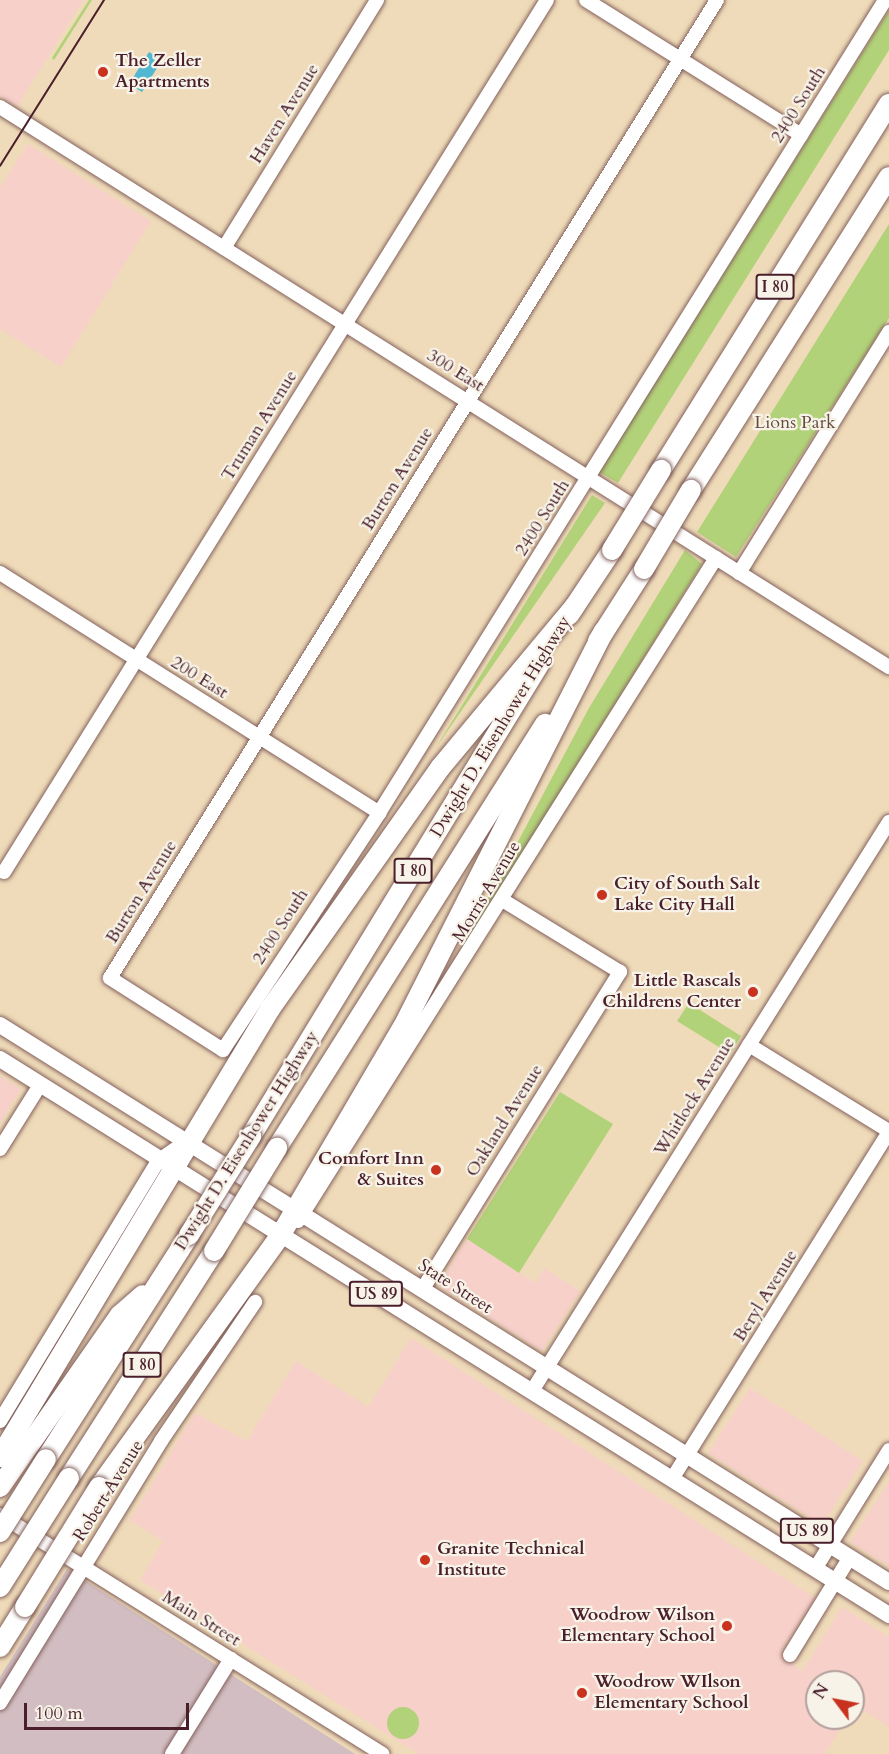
<!DOCTYPE html>
<style>
body{margin:0}
#map{position:relative;width:889px;height:1754px;overflow:hidden;background:#efdbb9;font-family:Cardo,serif}
div>[style]{position:absolute}
[style*='--x']{left:calc(var(--x)*1px);top:calc(var(--y)*1px);width:calc(var(--w)*1px);rotate:calc(var(--a)*1deg)}
.built>*{inset:0;background:#f7d0ca}
.industrial>*{inset:0;background:#d2bec2}
.green>*{inset:0;background:#b2d279}
.round{border-radius:50%}
.water>*{inset:0;background:#52b7d0}
.roads{filter:drop-shadow(0 0 2px #84615d) drop-shadow(0 0 2px #84615d)}
.minor>*{height:14px;margin:-7px;padding:0 7px;transform-origin:7px;border-radius:7px;background:#fff}
.major>*{height:16px;margin:-8px;padding:0 8px;transform-origin:8px;border-radius:8px;background:#fff}
.highway>*{height:20px;margin:-10px;padding:0 10px;transform-origin:10px;border-radius:10px;background:#fff}
.tram>*{height:1.5px;margin:-0.75px;padding:0 0.75px;transform-origin:0.75px;border-radius:0.75px;background:#4a1f2b}
.bridges{filter:drop-shadow(0 0 2px #84615d) drop-shadow(0 0 2px #84615d)}
.highway-bridge>*{height:20px;margin:-10px;padding:0 10px;transform-origin:10px;border-radius:10px;background:#fff}
.dots>*{width:16px;height:16px;translate:-50% -50%;box-sizing:border-box;border:3px solid #f7f3e8;border-radius:50%}
span{translate:-50% -50%;white-space:nowrap;text-align:center;line-height:1.15;-webkit-text-stroke:4.5px #f7f3e8;paint-order:stroke}
.shield-label span{padding:2px 4px;background:#f7f3e8;border:2px solid;border-radius:4px;-webkit-text-stroke-width:0}
.shield-label{font-size:16px;color:#4a1f2b;font-weight:700}
.poi-label{font-size:18px;color:#4a1f2b;font-weight:700}
.left{translate:0 -50%;text-align:left}
.right{translate:-100% -50%;text-align:right}
.street-label{font-size:18px;color:#4a1f2b}
.park-label{font-size:18px;color:#644c3e}
.north{position:absolute;left:805px;top:1670px;width:60px;height:60px;box-sizing:border-box;background:#f7f3e8;border:2px solid #b29e9c;border-radius:50%;rotate:302deg;font-size:16px;font-weight:700;line-height:24px;text-align:center;color:#4a1f2b}
.north::after{content:'';display:block;margin:auto;width:21px;height:27px;background:#c8321e;clip-path:polygon(50% 0,100% 100%,50% 72%,0 100%)}
.scale{position:absolute;left:24px;top:1703px;width:165px;height:27px;box-sizing:border-box;border:3px solid #4a1f2b;border-top:0;padding-left:8px;font-size:18px;line-height:21px;white-space:nowrap;color:#4a1f2b;-webkit-text-stroke:4px #f7f3e8;paint-order:stroke}
</style>
<div id="map">
<div class="built">
<i style="clip-path:polygon(0 0,83px 0,17px 107px,0 96px)"></i>
<i style="clip-path:polygon(28px 144px,151px 221px,61px 367px,0 329px,0 188px)"></i>
<i style="clip-path:polygon(0 1076px,21px 1089px,0 1123px)"></i>
<i style="clip-path:polygon(467px 1239px,535px 1283px,544px 1268px,580px 1291px,542px 1351px,438px 1285px)"></i>
<i style="clip-path:polygon(411px 1338px,815px 1598px,780px 1653px,802px 1672px,842px 1607px,889px 1637px,889px 1727px,856px 1705px,853px 1709px,853px 1682px,817px 1682px,817px 1718px,847px 1718px,825px 1754px,419px 1754px,140px 1580px,163px 1541px,130px 1520px,195px 1413px,247px 1441px,296px 1361px,368px 1407px)"></i>
<i style="clip-path:polygon(750px 1388px,863px 1461px,822px 1525px,708px 1453px)"></i>
<i style="clip-path:polygon(889px 1481px,889px 1566px,850px 1542px)"></i>
</div>
<div class="industrial">
<i style="clip-path:polygon(67px 1569px,355px 1754px,0 1754px,0 1677px)"></i>
</div>
<div class="green">
<i style="clip-path:polygon(89px 0,92px 0,54px 60px,52px 58px)"></i>
<i style="clip-path:polygon(889px 10px,889px 50px,618px 483px,599px 472px)"></i>
<i style="clip-path:polygon(889px 224px,889px 318px,736px 557px,697px 532px)"></i>
<i style="clip-path:polygon(592px 495px,605px 503px,435px 749px)"></i>
<i style="clip-path:polygon(685px 550px,702px 564px,449px 971px,589px 708px)"></i>
<i style="clip-path:polygon(689px 1003px,741px 1036px,730px 1054px,677px 1021px)"></i>
<i style="clip-path:polygon(560px 1092px,613px 1124px,519px 1273px,467px 1239px)"></i>
<i class="round" style="left:387px;top:1707px;width:32px;height:32px"></i>
</div>
<div class="water">
<i style="clip-path:polygon(149px 52px,162px 60px,142px 92px,129px 84px)"></i>
</div>
<div class="roads">
<div class="minor">
<i style="--x:586;--y:0;--w:254;--a:32.1"></i>
<i style="--x:717;--y:0;--w:1151;--a:121.83"></i>
<i style="--x:110;--y:978;--w:134;--a:32.5"></i>
<i style="--x:223;--y:1050;--w:284;--a:-56.6"></i>
<i style="--x:379;--y:813;--w:958;--a:-58.1"></i>
<i style="--x:0;--y:107;--w:1051;--a:32.21"></i>
<i style="--x:224;--y:248;--w:291;--a:-58.3"></i>
<i style="--x:0;--y:573;--w:449;--a:32.3"></i>
<i style="--x:739;--y:573;--w:284;--a:-58.1"></i>
<i style="--x:4;--y:872;--w:1027;--a:-58.09"></i>
<i style="--x:749;--y:1045;--w:164;--a:31.6"></i>
<i style="--x:0;--y:1149;--w:75;--a:-58"></i>
<i style="--x:298;--y:1221;--w:784;--a:-57.77"></i>
<i style="--x:422;--y:1290;--w:375;--a:-58.1"></i>
<i style="--x:620;--y:972;--w:136;--a:-148.5"></i>
<i style="--x:532;--y:1391;--w:672;--a:-57.9"></i>
<i style="--x:0;--y:1421;--w:304;--a:-58.7"></i>
<i style="--x:158;--y:1161;--w:35;--a:-35"></i>
<i style="--x:672;--y:1479;--w:409;--a:-58"></i>
<i style="--x:0;--y:1515;--w:451;--a:32"></i>
<i style="--x:815;--y:1569;--w:140;--a:-58.1"></i>
<i style="--x:790;--y:1655;--w:115;--a:-58.5"></i>
<i style="--x:0;--y:1703;--w:308;--a:-58.4"></i>
<i style="--x:161;--y:1441;--w:168;--a:-55.9"></i>
<i style="--x:172;--y:1754;--w:112;--a:-58.2"></i>
</div>
<div class="major">
<i style="--x:0;--y:1025;--w:1049;--a:32.07"></i>
<i style="--x:0;--y:1059;--w:1049;--a:32.02"></i>
</div>
<div class="highway">
<i style="--x:661;--y:470;--w:431;--a:-58.1"></i>
<i style="--x:691;--y:490;--w:370;--a:-57.7"></i>
<i style="--x:569;--y:615;--w:78;--a:-56.5"></i>
<i style="--x:598;--y:641;--w:85;--a:-57.4"></i>
<i style="--x:251;--y:1136;--w:554;--a:-58.58"></i>
<i style="--x:277;--y:1148;--w:502;--a:-57.7"></i>
<i style="--x:0;--y:1457;--w:523;--a:-58.92"></i>
<i style="--x:270;--y:1009;--w:295;--a:-54.8"></i>
<i style="--x:440;--y:768;--w:211;--a:-50.2"></i>
<i style="--x:46;--y:1459;--w:266;--a:-57.4"></i>
<i style="--x:69;--y:1478;--w:269;--a:-57.4"></i>
<i style="--x:0;--y:1487;--w:210;--a:-55.1"></i>
<i style="--x:120;--y:1315;--w:30;--a:-41"></i>
<i style="--x:99;--y:1487;--w:309;--a:-54.2"></i>
<i style="--x:280;--y:1236;--w:249;--a:-59.6"></i>
<i style="--x:406;--y:1021;--w:437;--a:-63.1"></i>
<i style="--x:0;--y:1647;--w:47;--a:-58"></i>
</div>
</div>
<div class="tram">
<i style="--x:0;--y:166;--w:196;--a:-57.9"></i>
</div>
<div class="bridges">
<div class="highway-bridge">
<i style="--x:612;--y:550;--w:94;--a:-58.5"></i>
<i style="--x:644;--y:569;--w:92;--a:-59.3"></i>
<i style="--x:189;--y:1235;--w:117;--a:-57.9"></i>
<i style="--x:214;--y:1251;--w:121;--a:-58.5"></i>
<i style="--x:0;--y:1532;--w:86;--a:-57.8"></i>
<i style="--x:0;--y:1587;--w:129;--a:-57.7"></i>
<i style="--x:25;--y:1607;--w:141;--a:-58.3"></i>
</div>
</div>
<div class="dots">
<i style="left:103px;top:72px;background:#c8321e"></i>
<i style="left:602px;top:895px;background:#c8321e"></i>
<i style="left:753px;top:992px;background:#c8321e"></i>
<i style="left:436px;top:1170px;background:#c8321e"></i>
<i style="left:425px;top:1560px;background:#c8321e"></i>
<i style="left:727px;top:1626px;background:#c8321e"></i>
<i style="left:582px;top:1693px;background:#c8321e"></i>
</div>
<div class="shield-label">
<span style="left:775px;top:287px">I 80</span>
<span style="left:413px;top:871px">I 80</span>
<span style="left:376px;top:1294px">US 89</span>
<span style="left:142px;top:1365px">I 80</span>
<span style="left:807px;top:1531px">US 89</span>
</div>
<div class="poi-label">
<span class="left" style="left:115px;top:72px">The Zeller<br>Apartments</span>
<span class="left" style="left:614px;top:895px">City of South Salt<br>Lake City Hall</span>
<span class="right" style="left:741px;top:992px">Little Rascals<br>Childrens Center</span>
<span class="right" style="left:424px;top:1170px">Comfort Inn<br>&amp; Suites</span>
<span class="left" style="left:437px;top:1560px">Granite Technical<br>Institute</span>
<span class="right" style="left:715px;top:1626px">Woodrow Wilson<br>Elementary School</span>
<span class="left" style="left:594px;top:1693px">Woodrow WIlson<br>Elementary School</span>
</div>
<div class="street-label">
<span style="left:799px;top:105px;rotate:-58deg">2400 South</span>
<span style="left:285px;top:114px;rotate:-58deg">Haven Avenue</span>
<span style="left:455px;top:371px;rotate:32deg">300 East</span>
<span style="left:260px;top:426px;rotate:-58deg">Truman Avenue</span>
<span style="left:398px;top:479px;rotate:-58deg">Burton Avenue</span>
<span style="left:543px;top:518px;rotate:-58deg">2400 South</span>
<span style="left:199px;top:678px;rotate:32deg">200 East</span>
<span style="left:501px;top:727px;rotate:-59deg">Dwight D. Eisenhower Highway</span>
<span style="left:142px;top:892px;rotate:-58deg">Burton Avenue</span>
<span style="left:487px;top:892px;rotate:-59deg">Morris Avenue</span>
<span style="left:281px;top:927px;rotate:-57deg">2400 South</span>
<span style="left:695px;top:1097px;rotate:-58deg">Whitlock Avenue</span>
<span style="left:505px;top:1121px;rotate:-58deg">Oakland Avenue</span>
<span style="left:247px;top:1141px;rotate:-58deg">Dwight D. Eisenhower Highway</span>
<span style="left:455px;top:1287px;rotate:33deg">State Street</span>
<span style="left:766px;top:1296px;rotate:-58deg">Beryl Avenue</span>
<span style="left:109px;top:1491px;rotate:-58deg">Robert Avenue</span>
<span style="left:201px;top:1619px;rotate:32deg">Main Street</span>
</div>
<div class="park-label">
<span style="left:795px;top:423px">Lions Park</span>
</div>
<div class="north">N</div>
<div class="scale">100 m</div>
</div>
